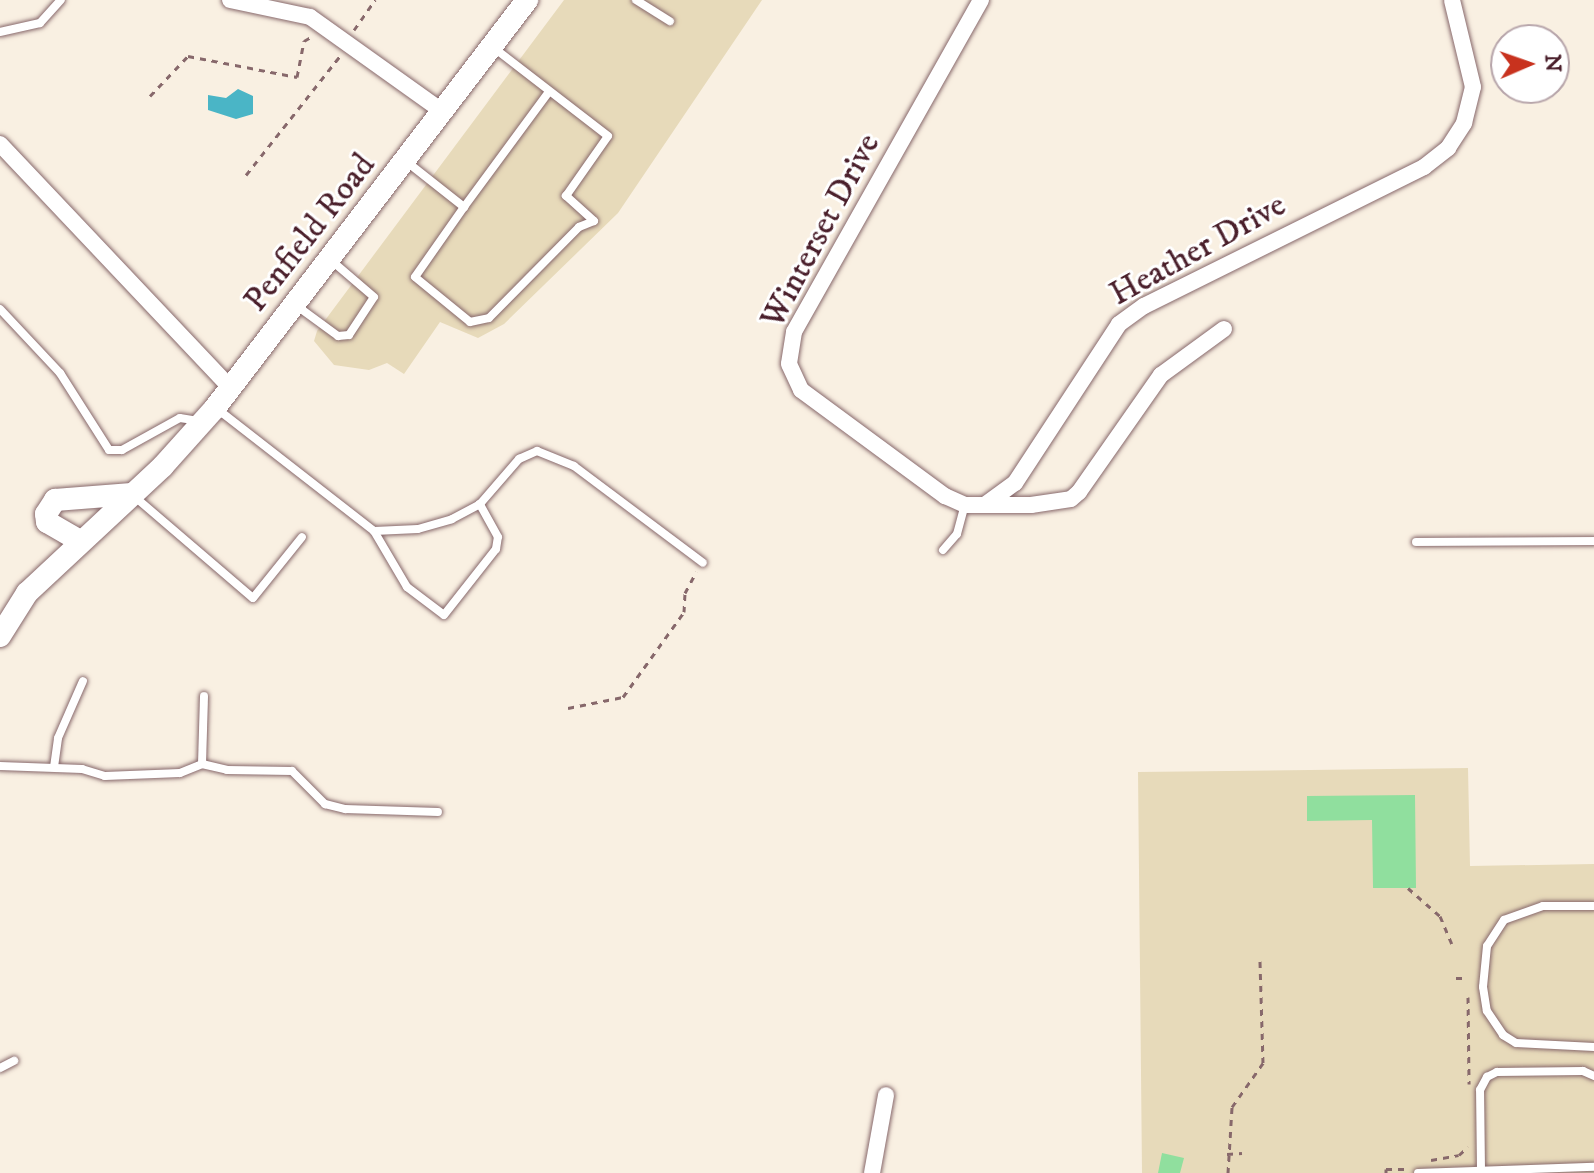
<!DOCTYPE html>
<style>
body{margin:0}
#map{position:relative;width:1594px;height:1173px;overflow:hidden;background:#f9f0e2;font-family:"IM FELL DW Pica",serif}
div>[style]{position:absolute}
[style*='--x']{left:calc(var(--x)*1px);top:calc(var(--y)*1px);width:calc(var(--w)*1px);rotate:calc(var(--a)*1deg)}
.built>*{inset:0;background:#e7daba}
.green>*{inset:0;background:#90df9e}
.water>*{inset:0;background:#4ab5c6}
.path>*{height:3px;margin-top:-1.5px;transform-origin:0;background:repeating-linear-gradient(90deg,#87686b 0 6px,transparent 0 12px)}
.roads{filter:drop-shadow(0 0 2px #87686b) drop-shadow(0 0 2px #87686b)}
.service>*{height:8px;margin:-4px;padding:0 4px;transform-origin:4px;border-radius:4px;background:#fff}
.minor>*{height:16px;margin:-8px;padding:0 8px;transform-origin:8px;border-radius:8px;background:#fff}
.tertiary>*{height:22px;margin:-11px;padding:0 11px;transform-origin:11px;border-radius:11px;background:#fff}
span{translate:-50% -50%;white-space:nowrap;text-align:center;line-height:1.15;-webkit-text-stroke:6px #fff;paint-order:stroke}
.street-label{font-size:34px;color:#4a1f2b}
.north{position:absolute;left:1490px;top:24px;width:80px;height:80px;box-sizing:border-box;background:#fff;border:2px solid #b7a5aa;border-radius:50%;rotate:88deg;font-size:22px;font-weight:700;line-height:32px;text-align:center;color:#4a1f2b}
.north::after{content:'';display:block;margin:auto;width:28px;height:36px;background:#c8321e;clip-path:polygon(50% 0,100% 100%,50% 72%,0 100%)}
</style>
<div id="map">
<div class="built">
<i style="clip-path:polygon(564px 0,762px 0,618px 213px,504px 324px,478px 338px,440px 322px,404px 374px,387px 363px,369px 370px,334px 365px,314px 341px,317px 331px)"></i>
<i style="clip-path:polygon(1468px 768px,1470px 866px,1594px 864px,1594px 1173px,1142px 1173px,1138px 772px)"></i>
</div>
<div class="green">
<i style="clip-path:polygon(1415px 795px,1416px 888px,1373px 888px,1372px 820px,1307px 821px,1307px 796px)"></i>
<i style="clip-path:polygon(1162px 1153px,1184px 1158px,1180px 1173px,1158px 1173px)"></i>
</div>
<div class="water">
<i style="clip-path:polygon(238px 89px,253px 96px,253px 114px,236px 119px,208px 110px,208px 95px,226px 98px)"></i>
</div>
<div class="path">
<i style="--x:354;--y:30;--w:37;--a:-55"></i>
<i style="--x:150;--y:96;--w:55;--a:-46.5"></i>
<i style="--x:188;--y:56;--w:111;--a:10.9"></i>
<i style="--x:297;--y:77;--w:37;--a:-79"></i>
<i style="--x:304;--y:41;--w:8;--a:-30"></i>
<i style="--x:246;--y:175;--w:152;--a:-51.7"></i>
<i style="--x:568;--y:708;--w:56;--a:-11.3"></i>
<i style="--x:623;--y:697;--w:105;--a:-54.3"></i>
<i style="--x:684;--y:612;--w:19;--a:-87"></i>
<i style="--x:685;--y:593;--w:24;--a:-62"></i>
<i style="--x:1408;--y:888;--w:43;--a:41.2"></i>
<i style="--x:1440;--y:916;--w:30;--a:67"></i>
<i style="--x:1456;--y:978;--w:10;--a:0"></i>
<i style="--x:1468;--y:997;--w:87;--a:89.3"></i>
<i style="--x:1227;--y:1154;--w:15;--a:-4"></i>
<i style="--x:1431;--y:1160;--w:28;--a:-10"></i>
<i style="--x:1459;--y:1155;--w:12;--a:-42"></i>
<i style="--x:1228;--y:1173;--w:66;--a:-86.5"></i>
<i style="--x:1232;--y:1107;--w:54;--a:-54.8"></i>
<i style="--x:1263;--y:1063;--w:102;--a:-91.7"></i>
<i style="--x:1386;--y:1173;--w:4;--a:-90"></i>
<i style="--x:1386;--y:1169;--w:20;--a:0"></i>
</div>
<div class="roads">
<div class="service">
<i style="--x:636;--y:0;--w:40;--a:32"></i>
<i style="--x:0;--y:32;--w:41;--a:-12.7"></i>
<i style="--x:40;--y:23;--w:31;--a:-48"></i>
<i style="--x:407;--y:162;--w:73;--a:38.3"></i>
<i style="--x:464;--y:207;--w:85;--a:125"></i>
<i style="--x:415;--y:277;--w:71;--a:39.3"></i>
<i style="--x:470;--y:322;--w:19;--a:-12"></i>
<i style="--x:489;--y:318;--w:128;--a:-45.3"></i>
<i style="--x:579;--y:227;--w:16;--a:-22"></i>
<i style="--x:594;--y:221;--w:38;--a:-138"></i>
<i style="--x:566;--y:196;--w:73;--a:-55"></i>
<i style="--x:608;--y:136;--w:145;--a:-142.3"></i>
<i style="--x:464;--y:207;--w:142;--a:-53.6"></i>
<i style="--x:297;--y:306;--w:51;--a:36.2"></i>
<i style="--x:338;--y:336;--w:11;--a:-5"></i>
<i style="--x:349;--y:335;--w:45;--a:-56.7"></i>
<i style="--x:374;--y:297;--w:55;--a:-139.4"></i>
<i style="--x:0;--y:309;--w:88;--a:46.8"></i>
<i style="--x:60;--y:373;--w:91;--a:57.5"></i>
<i style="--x:109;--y:450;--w:13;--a:0"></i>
<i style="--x:122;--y:450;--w:66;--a:-28.9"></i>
<i style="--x:180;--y:418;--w:20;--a:9"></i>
<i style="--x:216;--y:408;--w:200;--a:37.9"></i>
<i style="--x:374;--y:531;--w:44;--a:-2.6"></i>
<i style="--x:418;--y:529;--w:35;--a:-16"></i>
<i style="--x:452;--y:519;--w:32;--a:-28"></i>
<i style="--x:480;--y:504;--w:60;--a:-49.1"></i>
<i style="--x:519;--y:459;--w:20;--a:-24"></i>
<i style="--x:537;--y:451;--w:40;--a:22"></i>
<i style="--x:574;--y:466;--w:161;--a:36.9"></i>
<i style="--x:135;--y:497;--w:155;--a:40.6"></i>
<i style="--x:253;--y:598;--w:78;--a:-51.2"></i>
<i style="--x:374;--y:531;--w:65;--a:59.5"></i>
<i style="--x:407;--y:587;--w:46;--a:37.1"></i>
<i style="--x:444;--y:615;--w:84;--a:-51.8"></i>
<i style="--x:496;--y:549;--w:12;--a:-81"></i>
<i style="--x:498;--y:537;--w:38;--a:-119"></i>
<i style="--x:1416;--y:542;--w:178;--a:-0.3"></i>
<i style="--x:943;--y:550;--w:21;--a:-49"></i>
<i style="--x:957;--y:534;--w:30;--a:-75"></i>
<i style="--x:202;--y:764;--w:68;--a:-88.3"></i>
<i style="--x:0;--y:766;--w:82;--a:2.1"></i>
<i style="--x:82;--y:769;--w:24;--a:17"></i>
<i style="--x:105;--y:776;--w:75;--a:-2.3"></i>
<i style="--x:180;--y:773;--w:24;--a:-22"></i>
<i style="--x:202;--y:764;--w:26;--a:13"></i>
<i style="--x:227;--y:770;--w:65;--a:0.9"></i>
<i style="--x:292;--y:771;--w:47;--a:45"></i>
<i style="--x:325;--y:804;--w:21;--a:14"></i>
<i style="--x:345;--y:809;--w:93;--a:1.8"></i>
<i style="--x:54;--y:767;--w:29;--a:-82"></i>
<i style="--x:58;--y:738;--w:62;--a:-66.3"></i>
<i style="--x:1594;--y:906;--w:51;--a:180"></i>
<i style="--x:1543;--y:906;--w:41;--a:160.3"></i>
<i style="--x:1504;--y:920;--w:31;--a:123"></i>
<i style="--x:1487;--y:946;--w:41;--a:95.6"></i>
<i style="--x:1483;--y:987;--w:24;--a:81"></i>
<i style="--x:1487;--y:1011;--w:29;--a:56"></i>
<i style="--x:1503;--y:1035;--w:15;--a:32"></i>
<i style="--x:1516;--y:1043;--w:78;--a:2.9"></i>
<i style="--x:0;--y:1068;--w:16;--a:-27"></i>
<i style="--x:1481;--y:1169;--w:79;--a:-90.7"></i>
<i style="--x:1480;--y:1090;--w:15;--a:-62"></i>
<i style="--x:1487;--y:1077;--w:11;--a:-27"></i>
<i style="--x:1497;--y:1072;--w:86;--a:-0.7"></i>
<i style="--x:1583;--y:1071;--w:12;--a:24"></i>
<i style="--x:1418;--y:1173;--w:176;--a:-2"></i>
</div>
<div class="minor">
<i style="--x:230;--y:0;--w:82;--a:12"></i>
<i style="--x:310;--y:17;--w:163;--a:35.5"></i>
<i style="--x:981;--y:0;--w:381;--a:119.4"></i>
<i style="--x:794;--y:332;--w:32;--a:99"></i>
<i style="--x:789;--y:364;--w:29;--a:65"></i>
<i style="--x:801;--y:390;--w:179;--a:36.4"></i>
<i style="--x:945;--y:496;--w:22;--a:24"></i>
<i style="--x:965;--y:505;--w:66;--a:0"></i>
<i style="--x:1031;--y:505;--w:40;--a:-8.5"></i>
<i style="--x:1071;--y:499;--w:11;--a:-41"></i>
<i style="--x:1079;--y:492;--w:143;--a:-55"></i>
<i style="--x:1161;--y:375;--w:78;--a:-36.1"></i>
<i style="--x:0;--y:144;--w:336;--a:46.6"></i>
<i style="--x:986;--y:504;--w:36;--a:-36"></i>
<i style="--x:1015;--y:483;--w:190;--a:-56.8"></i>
<i style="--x:1119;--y:324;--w:31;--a:-36"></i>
<i style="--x:1144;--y:306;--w:313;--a:-26.4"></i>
<i style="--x:1424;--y:167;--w:31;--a:-38"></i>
<i style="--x:1448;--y:148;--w:30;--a:-57"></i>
<i style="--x:1464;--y:123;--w:37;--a:-76"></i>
<i style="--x:1473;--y:87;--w:89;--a:-103.6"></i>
<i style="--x:872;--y:1173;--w:79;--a:-79.8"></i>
</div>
<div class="tertiary">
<i style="--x:80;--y:541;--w:38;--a:-150"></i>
<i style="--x:47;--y:522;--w:8;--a:-97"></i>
<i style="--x:46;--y:514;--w:17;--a:-57"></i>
<i style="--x:55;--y:500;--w:77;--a:-4.5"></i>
<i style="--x:0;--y:636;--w:51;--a:-57.9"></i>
<i style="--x:27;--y:593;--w:186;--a:-43"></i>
<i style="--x:163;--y:466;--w:78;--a:-48.1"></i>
<i style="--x:215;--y:408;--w:514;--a:-52.59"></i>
</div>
</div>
<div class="street-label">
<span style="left:821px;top:231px;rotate:-62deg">Winterset Drive</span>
<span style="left:310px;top:233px;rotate:-52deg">Penfield Road</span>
<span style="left:1198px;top:250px;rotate:-29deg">Heather Drive</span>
</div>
<div class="north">N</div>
</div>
